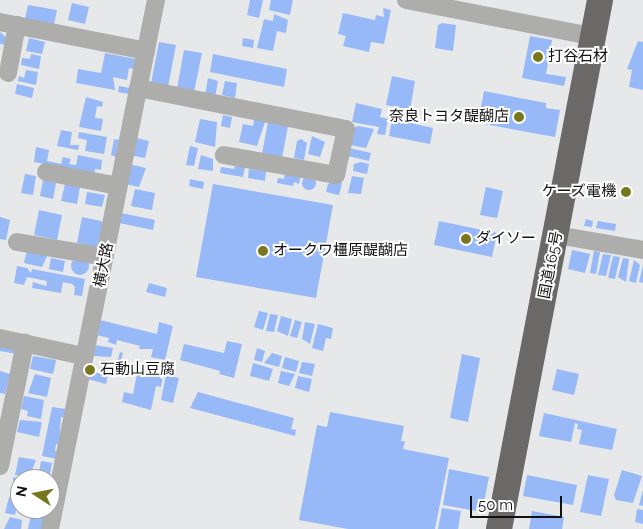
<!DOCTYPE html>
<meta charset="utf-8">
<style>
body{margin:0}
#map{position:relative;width:643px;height:529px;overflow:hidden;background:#e7e8e9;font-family:Raleway,"Noto Sans JP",sans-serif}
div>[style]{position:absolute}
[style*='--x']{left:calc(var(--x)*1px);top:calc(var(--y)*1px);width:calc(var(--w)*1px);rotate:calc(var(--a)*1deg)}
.building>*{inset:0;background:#98b9f7}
.round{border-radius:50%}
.minor>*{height:18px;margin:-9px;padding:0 9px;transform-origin:9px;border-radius:9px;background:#adadac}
.highway>*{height:26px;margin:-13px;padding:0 13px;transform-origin:13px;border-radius:13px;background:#6a6968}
.dots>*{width:14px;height:14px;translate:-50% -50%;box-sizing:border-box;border:2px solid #fff;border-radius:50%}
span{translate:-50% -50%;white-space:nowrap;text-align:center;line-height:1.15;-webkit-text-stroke:4px #fff;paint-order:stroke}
.poi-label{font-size:15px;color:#111112}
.left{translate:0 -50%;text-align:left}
.right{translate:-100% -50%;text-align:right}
.street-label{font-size:15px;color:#111112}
.north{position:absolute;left:10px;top:469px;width:50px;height:50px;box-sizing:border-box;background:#fff;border:1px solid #a0a0a0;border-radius:50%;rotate:281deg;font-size:14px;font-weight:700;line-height:20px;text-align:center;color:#111112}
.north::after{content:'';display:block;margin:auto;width:18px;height:22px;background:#77771e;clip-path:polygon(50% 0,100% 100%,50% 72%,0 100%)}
.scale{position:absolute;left:470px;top:496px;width:92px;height:22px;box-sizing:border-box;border:2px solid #111112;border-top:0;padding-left:6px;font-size:15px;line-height:18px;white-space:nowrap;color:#111112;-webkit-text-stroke:4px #fff;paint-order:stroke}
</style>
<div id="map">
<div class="building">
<i style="clip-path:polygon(250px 0,263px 0,259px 18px,247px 15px)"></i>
<i style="clip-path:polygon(271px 0,293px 0,290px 15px,269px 10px)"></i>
<i style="clip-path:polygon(72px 3px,89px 7px,85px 24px,68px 20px)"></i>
<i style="clip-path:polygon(28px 5px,57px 10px,54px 25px,25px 19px)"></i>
<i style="clip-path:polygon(383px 8px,391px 10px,384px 44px,371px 42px,369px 52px,343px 46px,346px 36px,338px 34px,343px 13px,375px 20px,376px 15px,384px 17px)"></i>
<i style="clip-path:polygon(274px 14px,288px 20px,286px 33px,277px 31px,273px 51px,257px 48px,264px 19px,273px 21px)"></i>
<i style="clip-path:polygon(442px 23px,456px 25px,453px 51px,435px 48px,438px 25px)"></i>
<i style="clip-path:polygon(0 32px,7px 38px,6px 45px,0 44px)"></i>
<i style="clip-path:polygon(530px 36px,552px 40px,546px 74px,566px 77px,564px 86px,522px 78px)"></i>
<i style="clip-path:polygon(29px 38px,45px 42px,42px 54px,26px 51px)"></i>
<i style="clip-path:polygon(243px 38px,254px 40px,253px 48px,242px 46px)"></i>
<i style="clip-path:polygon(638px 41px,643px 42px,643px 90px,629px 87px,632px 70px,627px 69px)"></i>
<i style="clip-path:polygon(159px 42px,176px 45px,168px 87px,151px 83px)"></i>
<i style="clip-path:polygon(184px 50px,202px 53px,194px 92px,177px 88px)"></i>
<i style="clip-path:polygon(105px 53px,136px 59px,134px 69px,129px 68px,127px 80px,113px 77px,115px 90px,76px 83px,78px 69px,101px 73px)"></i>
<i style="clip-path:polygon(31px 54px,41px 56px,39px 69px,21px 65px,22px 58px,30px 59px)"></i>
<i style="clip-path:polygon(213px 54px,287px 69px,284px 87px,210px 72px)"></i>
<i style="clip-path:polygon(26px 70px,38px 72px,36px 85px,18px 81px,19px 76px,24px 78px)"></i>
<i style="clip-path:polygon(392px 76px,415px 81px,410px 110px,386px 105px)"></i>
<i style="clip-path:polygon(208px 78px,218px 81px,215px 97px,205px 95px)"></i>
<i style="clip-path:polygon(225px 81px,237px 83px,235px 98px,222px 95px)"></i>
<i style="clip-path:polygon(17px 84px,34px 88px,32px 98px,15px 94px)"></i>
<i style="clip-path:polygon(119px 86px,130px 88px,129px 94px,118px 92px)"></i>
<i style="clip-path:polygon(484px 91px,546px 103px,546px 108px,560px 110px,555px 137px,478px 123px)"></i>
<i style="clip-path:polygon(86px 97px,103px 102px,102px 107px,97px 106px,95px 118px,103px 119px,101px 131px,79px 127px)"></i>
<i style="clip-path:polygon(356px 103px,382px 109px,380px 117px,388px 119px,385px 135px,377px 134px,379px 127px,352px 122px)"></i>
<i style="clip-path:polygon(223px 115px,232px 117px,230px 128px,221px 126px)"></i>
<i style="clip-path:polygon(200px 119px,217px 122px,215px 147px,195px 142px)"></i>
<i style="clip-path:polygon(254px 119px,265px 122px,257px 146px,239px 142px,243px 124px,253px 126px)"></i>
<i style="clip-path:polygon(392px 119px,433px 128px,430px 144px,389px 136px)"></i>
<i style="clip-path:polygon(268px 122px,288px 126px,282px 158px,262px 154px)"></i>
<i style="clip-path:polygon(358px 126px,374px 129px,366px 148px,350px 145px,353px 128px)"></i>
<i style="clip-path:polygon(61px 130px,72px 132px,70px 145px,79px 145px,78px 150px,57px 146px)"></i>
<i style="clip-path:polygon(79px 132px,107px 137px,104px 154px,85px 151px,87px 140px,78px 138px)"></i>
<i style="clip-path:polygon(312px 136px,325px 142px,320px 157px,308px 154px)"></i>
<i style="clip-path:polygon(133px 137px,149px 141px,145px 158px,129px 155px)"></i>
<i style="clip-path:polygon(114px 139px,119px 140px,116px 157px,111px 155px)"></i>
<i style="clip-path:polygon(301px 139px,307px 143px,304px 160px,294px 158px,297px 141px)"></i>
<i style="clip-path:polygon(190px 146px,198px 148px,194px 166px,186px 165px)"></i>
<i style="clip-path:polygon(36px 147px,49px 150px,47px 161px,61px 164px,63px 157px,71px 159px,69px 164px,76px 165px,78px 155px,102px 160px,101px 170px,95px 169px,94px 174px,34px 162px)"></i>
<i style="clip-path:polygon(349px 148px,371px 153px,369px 161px,348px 156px)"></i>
<i style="clip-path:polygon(201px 155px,213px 159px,213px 171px,198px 169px)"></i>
<i style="clip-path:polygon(361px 162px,369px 164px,367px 174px,353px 171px,354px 164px)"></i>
<i style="clip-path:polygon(129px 164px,146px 168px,139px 187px,125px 184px)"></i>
<i style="clip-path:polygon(235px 166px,245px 167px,243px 177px,220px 173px,221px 167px,234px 169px)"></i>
<i style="clip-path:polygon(249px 169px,266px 171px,265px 181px,248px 178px)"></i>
<i style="clip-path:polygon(285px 172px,301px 175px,299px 184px,294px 182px,293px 186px,277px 183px,278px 178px,284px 179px)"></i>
<i style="clip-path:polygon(25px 174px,36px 176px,33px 195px,21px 193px)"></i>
<i class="round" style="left:302px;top:176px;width:14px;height:14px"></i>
<i style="clip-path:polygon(352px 176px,364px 178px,361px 194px,348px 193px)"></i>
<i style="clip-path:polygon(190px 179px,204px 182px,203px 189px,189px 186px)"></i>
<i style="clip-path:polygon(43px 180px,56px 183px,53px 199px,40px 196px)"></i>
<i style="clip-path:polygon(333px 181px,342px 183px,339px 195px,326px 192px,328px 184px)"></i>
<i style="clip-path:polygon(65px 184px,80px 187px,77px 204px,61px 201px)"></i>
<i style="clip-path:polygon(213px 184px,333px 205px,316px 298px,196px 277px)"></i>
<i style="clip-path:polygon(486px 187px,503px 191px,497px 218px,480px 215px)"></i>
<i style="clip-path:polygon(135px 189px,155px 193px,152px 210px,131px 206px)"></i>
<i style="clip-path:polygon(87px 192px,105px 195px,102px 207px,85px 204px)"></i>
<i style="clip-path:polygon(39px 210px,62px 215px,57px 240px,34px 235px)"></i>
<i style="clip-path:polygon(121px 213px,155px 220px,153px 230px,119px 223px)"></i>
<i style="clip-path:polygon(0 217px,10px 220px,6px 240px,0 239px)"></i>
<i style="clip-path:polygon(82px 217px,101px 221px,104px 225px,97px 247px,77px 243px)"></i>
<i style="clip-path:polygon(586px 219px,593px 221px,592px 227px,584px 226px)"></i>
<i style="clip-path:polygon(439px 221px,497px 233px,492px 257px,434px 245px)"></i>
<i style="clip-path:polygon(598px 221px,616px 224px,615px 231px,596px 228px)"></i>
<i style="clip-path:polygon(27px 250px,48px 254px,42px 267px,24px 263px)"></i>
<i style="clip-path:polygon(572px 250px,590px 254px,585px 273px,568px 269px)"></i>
<i style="clip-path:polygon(594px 251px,600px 252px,596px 274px,590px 273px)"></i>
<i style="clip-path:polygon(603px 254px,611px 255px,606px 276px,598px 275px)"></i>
<i style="clip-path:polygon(613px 256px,620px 257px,615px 279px,608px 278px)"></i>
<i class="round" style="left:71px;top:257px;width:18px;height:18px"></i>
<i style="clip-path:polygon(51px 258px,65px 261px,63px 272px,49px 269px)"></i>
<i style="clip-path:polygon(623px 258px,629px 259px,626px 282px,618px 277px)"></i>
<i style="clip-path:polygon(634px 260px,640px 265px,636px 283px,629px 281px)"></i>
<i style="clip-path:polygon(643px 265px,643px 283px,639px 282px)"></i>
<i style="clip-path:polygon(17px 266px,27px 268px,31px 273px,32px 269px,85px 279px,82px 296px,74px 295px,75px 287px,72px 284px,63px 282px,61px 293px,32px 288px,33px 282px,46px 286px,47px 281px,27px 277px,24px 285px,14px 283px)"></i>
<i style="clip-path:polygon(149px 283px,167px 288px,165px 297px,146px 292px)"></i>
<i style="clip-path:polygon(259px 311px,268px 313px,263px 330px,254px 327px)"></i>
<i style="clip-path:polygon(270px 314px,278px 315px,274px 332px,266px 331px)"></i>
<i style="clip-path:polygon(281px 316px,292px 319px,288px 336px,277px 331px)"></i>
<i style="clip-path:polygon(100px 320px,157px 334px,159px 322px,173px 326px,165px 360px,151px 357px,153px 349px,139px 349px,140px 346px,117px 340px,116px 345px,108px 342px,109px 338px,96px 335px)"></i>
<i style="clip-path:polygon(295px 320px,302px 322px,297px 338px,290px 336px)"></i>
<i style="clip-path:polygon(305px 322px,315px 324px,310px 344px,302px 339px)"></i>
<i style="clip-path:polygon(318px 324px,333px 328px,331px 339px,326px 338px,323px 351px,312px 348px)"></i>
<i style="clip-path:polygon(227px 341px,242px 344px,234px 378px,219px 374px,220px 371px,180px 360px,184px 344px,224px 353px)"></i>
<i style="clip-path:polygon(0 344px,17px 347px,16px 354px,0 351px)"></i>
<i style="clip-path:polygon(95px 345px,113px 348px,111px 357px,93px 356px)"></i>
<i style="clip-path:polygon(257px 348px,265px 351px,262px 362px,254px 360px)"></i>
<i style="clip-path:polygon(120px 352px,123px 353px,117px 375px,100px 371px,102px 360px,117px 363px)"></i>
<i style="clip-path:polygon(272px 353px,282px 356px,279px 367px,264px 363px)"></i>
<i style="clip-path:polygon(462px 354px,480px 358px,468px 422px,450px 418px)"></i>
<i style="clip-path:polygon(33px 356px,56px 360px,53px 374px,30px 369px)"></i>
<i style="clip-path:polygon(285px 357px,299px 361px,296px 372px,282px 368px)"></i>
<i style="clip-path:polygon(146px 361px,157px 363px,156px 369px,144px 367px)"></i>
<i style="clip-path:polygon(302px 362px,315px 364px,312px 376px,299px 373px)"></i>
<i style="clip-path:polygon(253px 363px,273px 369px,269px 381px,250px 376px)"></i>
<i style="clip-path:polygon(138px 369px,163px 375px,161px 387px,156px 386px,151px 410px,122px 402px,124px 392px,133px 394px)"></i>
<i style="clip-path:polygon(557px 369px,579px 374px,574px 395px,552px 390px)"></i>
<i style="clip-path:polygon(0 371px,10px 374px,5px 394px,0 393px)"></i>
<i style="clip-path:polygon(89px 371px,108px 375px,106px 384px,87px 379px)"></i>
<i style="clip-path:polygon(281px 371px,295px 374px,289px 386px,278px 383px)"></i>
<i style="clip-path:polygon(35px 374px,51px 378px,47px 397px,28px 393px)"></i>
<i style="clip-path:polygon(166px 375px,179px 378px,173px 403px,161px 400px)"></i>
<i style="clip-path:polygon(298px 376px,312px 379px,309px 392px,295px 388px)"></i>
<i style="clip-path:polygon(198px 392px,294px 418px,291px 429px,296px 430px,295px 436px,190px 408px)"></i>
<i style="clip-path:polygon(24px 396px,44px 400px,41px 419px,27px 416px,28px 411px,21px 409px)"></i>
<i style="clip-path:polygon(52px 407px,66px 409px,64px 417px,61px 417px,59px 444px,56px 444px,55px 451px,58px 452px,57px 459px,42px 456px)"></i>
<i style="clip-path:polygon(330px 412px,404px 426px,401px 441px,405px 441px,403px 449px,449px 458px,435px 529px,348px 529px,299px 520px,317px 425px,327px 427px)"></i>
<i style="clip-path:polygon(544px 413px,617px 429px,612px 450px,579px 444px,582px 430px,577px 429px,578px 424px,575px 423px,571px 442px,539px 436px)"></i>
<i style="clip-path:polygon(20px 420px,42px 422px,39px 437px,17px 432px)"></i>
<i style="clip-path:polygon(19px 457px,36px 460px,29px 477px,15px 475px)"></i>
<i style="clip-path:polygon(41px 461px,52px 463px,50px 474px,39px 472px)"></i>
<i style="clip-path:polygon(449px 469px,489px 477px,482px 512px,443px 505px)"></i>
<i style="clip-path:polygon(622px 470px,642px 476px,633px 503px,616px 500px,614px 495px)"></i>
<i style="clip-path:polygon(39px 475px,53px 478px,53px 479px,38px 479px)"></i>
<i style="clip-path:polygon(527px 475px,577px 485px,573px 505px,523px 496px)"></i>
<i style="clip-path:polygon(588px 475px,609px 479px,601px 516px,580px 512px)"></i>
<i style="clip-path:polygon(13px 477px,20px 479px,20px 496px,13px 494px)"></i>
<i style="clip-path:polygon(643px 490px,643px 506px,639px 505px)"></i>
<i style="clip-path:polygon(9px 497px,20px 499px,22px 511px,16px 510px,15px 515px,5px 513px)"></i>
<i style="clip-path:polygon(442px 508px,461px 511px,458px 529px,438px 529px)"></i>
<i style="clip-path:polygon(32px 509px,46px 512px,42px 529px,28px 529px)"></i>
<i style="clip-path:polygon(637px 509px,643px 510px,643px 524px,635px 522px)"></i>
<i style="clip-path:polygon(532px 511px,564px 517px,562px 529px,529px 529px)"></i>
<i style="clip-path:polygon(10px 517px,22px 520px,21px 529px,4px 529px)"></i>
</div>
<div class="minor">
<i style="--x:406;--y:0;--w:189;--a:11"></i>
<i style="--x:0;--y:22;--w:149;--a:11.2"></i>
<i style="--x:8;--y:73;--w:49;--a:-79.4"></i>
<i style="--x:138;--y:88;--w:212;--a:11.2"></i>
<i style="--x:346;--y:129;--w:47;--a:102.3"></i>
<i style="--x:336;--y:175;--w:114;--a:-169.9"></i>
<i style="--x:46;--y:172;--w:73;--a:11"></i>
<i style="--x:557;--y:235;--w:87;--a:9.9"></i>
<i style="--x:17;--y:242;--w:89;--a:9.7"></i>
<i style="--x:0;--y:338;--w:85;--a:12.2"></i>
<i style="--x:0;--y:466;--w:126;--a:-78.5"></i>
<i style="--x:50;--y:529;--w:540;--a:-78.67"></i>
</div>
<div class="highway">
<i style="--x:499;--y:529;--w:539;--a:-79.19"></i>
</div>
<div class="dots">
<i style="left:538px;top:57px;background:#77771e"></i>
<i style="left:519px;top:117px;background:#77771e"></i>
<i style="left:626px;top:192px;background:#77771e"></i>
<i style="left:466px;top:239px;background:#77771e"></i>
<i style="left:263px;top:251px;background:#77771e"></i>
<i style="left:90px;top:370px;background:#77771e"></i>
</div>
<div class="poi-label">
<span class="left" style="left:548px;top:57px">打谷石材</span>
<span class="right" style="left:509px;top:117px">奈良トヨタ醍醐店</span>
<span class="right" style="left:616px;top:192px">ケーズ電機</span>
<span class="left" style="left:476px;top:239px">ダイソー</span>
<span class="left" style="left:273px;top:251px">オークワ橿原醍醐店</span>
<span class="left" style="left:100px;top:370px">石動山豆腐</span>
</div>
<div class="street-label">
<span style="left:104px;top:265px;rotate:-79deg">横大路</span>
<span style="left:551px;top:265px;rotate:-79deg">国道165号</span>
</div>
<div class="north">N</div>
<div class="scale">50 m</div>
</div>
